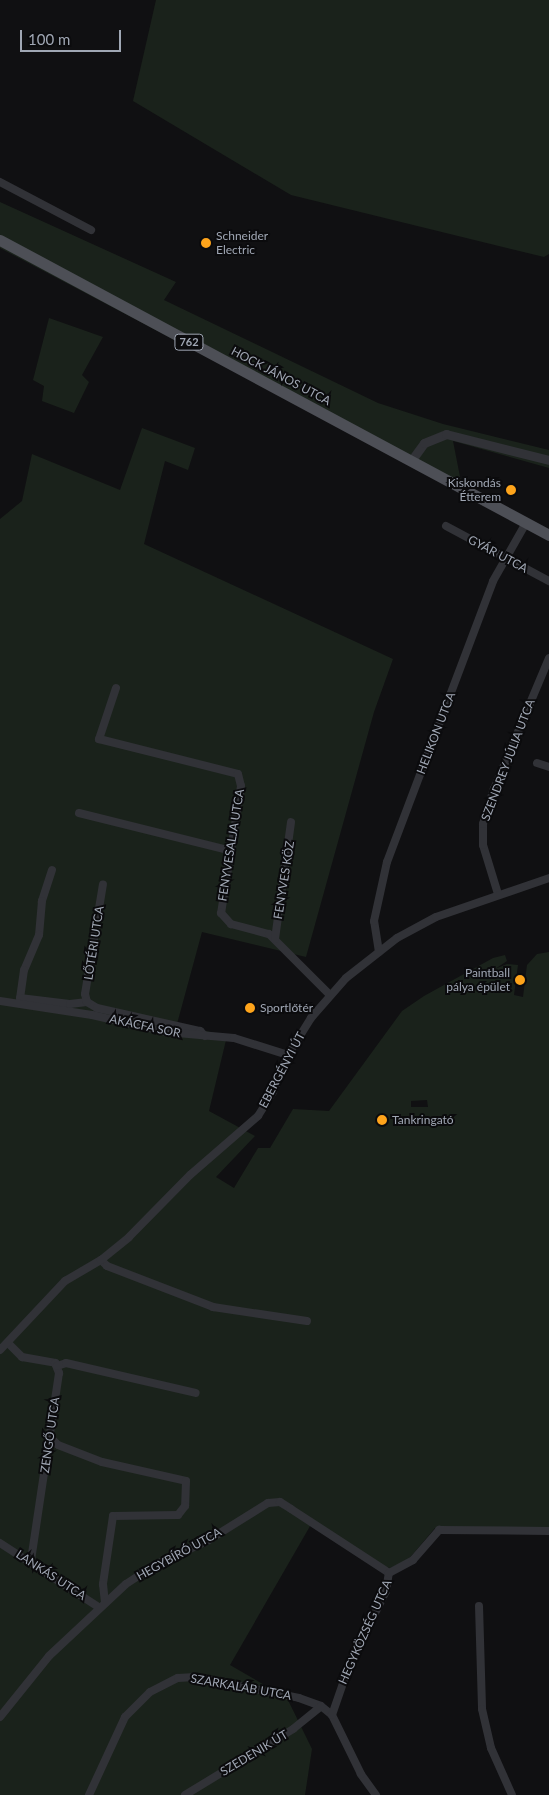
<!DOCTYPE html>
<meta charset="utf-8">
<style>
body{margin:0}
#map{position:relative;width:549px;height:1795px;overflow:hidden;background:#101012;font-family:Lato,sans-serif}
div>[style]{position:absolute}
[style*='--x']{left:calc(var(--x)*1px);top:calc(var(--y)*1px);width:calc(var(--w)*1px);rotate:calc(var(--a)*1deg)}
.green>*{inset:0;background:#1a221b}
.minor>*{height:8px;margin:-4px;padding:0 4px;transform-origin:4px;border-radius:4px;background:#313237}
.tertiary>*{height:9px;margin:-4.5px;padding:0 4.5px;transform-origin:4.5px;border-radius:4.5px;background:#313237}
.primary>*{height:11px;margin:-5.5px;padding:0 5.5px;transform-origin:5.5px;border-radius:5.5px;background:#4d4f56}
.dots>*{width:14px;height:14px;translate:-50% -50%;box-sizing:border-box;border:2px solid #0b0b0d;border-radius:50%}
span{translate:-50% -50%;white-space:nowrap;text-align:center;line-height:1.15;-webkit-text-stroke:4px #0b0b0d;paint-order:stroke}
.shield-label span{padding:1px 4px;background:#0b0b0d;border:1px solid;border-radius:4px;-webkit-text-stroke-width:0}
.shield-label{font-size:11px;color:#a0a7b4;font-weight:700}
.poi-label{font-size:12px;color:#a0a7b4}
.left{translate:0 -50%;text-align:left}
.right{translate:-100% -50%;text-align:right}
.street-label{font-size:12px;color:#a0a7b4}
.scale{position:absolute;left:20px;top:30px;width:101px;height:22px;box-sizing:border-box;border:2px solid #a0a7b4;border-top:0;padding-left:6px;font-size:15px;line-height:18px;white-space:nowrap;color:#a0a7b4;-webkit-text-stroke:4px #0b0b0d;paint-order:stroke}
</style>
<div id="map">
<div class="green">
<i style="clip-path:polygon(156px 0,549px 0,549px 254px,544px 257px,291px 195px,133px 101px)"></i>
<i style="clip-path:polygon(0 202px,176px 282px,164px 300px,378px 403px,443px 424px,549px 450px,549px 468px,453px 441px,463px 492px,0 248px)"></i>
<i style="clip-path:polygon(49px 318px,103px 337px,82px 375px,89px 382px,74px 413px,42px 401px,44px 386px,33px 380px)"></i>
<i style="clip-path:polygon(evenodd,142px 428px,195px 448px,188px 470px,165px 461px,144px 544px,393px 659px,374px 712px,306px 957px,202px 932px,177px 1024px,227px 1036px,209px 1111px,255px 1136px,216px 1177px,234px 1188px,258px 1148px,270px 1148px,293px 1109px,329px 1111px,402px 1011px,424px 996px,493px 958px,505px 955px,507px 961px,495px 969px,507px 964px,518px 965px,514px 995px,523px 997px,527px 965px,537px 954px,549px 952px,549px 1529px,435px 1528px,407px 1561px,390px 1568px,382px 1566px,313px 1521px,230px 1665px,287px 1698px,312px 1749px,305px 1795px,0 1795px,0 519px,22px 501px,32px 454px,120px 490px,142px 428px,427px 1100px,428px 1107px,411px 1107px,411px 1101px,427px 1100px)"></i>
</div>
<div class="minor">
<i style="--x:0;--y:182;--w:103;--a:27.8"></i>
<i style="--x:446;--y:526;--w:117;--a:28.1"></i>
<i style="--x:116;--y:688;--w:54;--a:108.4"></i>
<i style="--x:99;--y:739;--w:143;--a:14.1"></i>
<i style="--x:238;--y:774;--w:12;--a:76"></i>
<i style="--x:241;--y:786;--w:129;--a:98.9"></i>
<i style="--x:221;--y:913;--w:15;--a:48"></i>
<i style="--x:231;--y:924;--w:39;--a:15"></i>
<i style="--x:269;--y:934;--w:85;--a:45"></i>
<i style="--x:537;--y:763;--w:13;--a:18"></i>
<i style="--x:79;--y:813;--w:157;--a:14"></i>
<i style="--x:52;--y:870;--w:33;--a:108"></i>
<i style="--x:42;--y:901;--w:34;--a:95"></i>
<i style="--x:39;--y:935;--w:38;--a:113"></i>
<i style="--x:24;--y:970;--w:28;--a:98"></i>
<i style="--x:20;--y:998;--w:50;--a:6.8"></i>
<i style="--x:70;--y:1004;--w:17;--a:-7"></i>
<i style="--x:87;--y:1002;--w:12;--a:31"></i>
<i style="--x:97;--y:1008;--w:106;--a:12.6"></i>
<i style="--x:200;--y:1031;--w:7;--a:45"></i>
<i style="--x:498;--y:894;--w:51;--a:-107"></i>
<i style="--x:483;--y:845;--w:21;--a:-90"></i>
<i style="--x:483;--y:824;--w:37;--a:-73"></i>
<i style="--x:494;--y:789;--w:142;--a:-67.2"></i>
<i style="--x:275;--y:939;--w:118;--a:-82.2"></i>
<i style="--x:379;--y:952;--w:31;--a:-99"></i>
<i style="--x:374;--y:921;--w:60;--a:-77.6"></i>
<i style="--x:387;--y:862;--w:300;--a:-69.3"></i>
<i style="--x:493;--y:581;--w:67;--a:-60.4"></i>
<i style="--x:0;--y:1001;--w:93;--a:8.7"></i>
<i style="--x:92;--y:1015;--w:76;--a:12.9"></i>
<i style="--x:166;--y:1032;--w:68;--a:5"></i>
<i style="--x:234;--y:1038;--w:57;--a:17.5"></i>
<i style="--x:87;--y:1002;--w:8;--a:-104"></i>
<i style="--x:85;--y:994;--w:111;--a:-80.7"></i>
<i style="--x:101;--y:1260;--w:8;--a:45"></i>
<i style="--x:107;--y:1266;--w:114;--a:21.1"></i>
<i style="--x:213;--y:1307;--w:95;--a:8.5"></i>
<i style="--x:8;--y:1343;--w:20;--a:45"></i>
<i style="--x:22;--y:1357;--w:34;--a:10"></i>
<i style="--x:55;--y:1363;--w:11;--a:68"></i>
<i style="--x:59;--y:1373;--w:189;--a:98.5"></i>
<i style="--x:0;--y:1350;--w:95;--a:-46.7"></i>
<i style="--x:65;--y:1281;--w:42;--a:-30.3"></i>
<i style="--x:101;--y:1260;--w:36;--a:-39"></i>
<i style="--x:129;--y:1237;--w:87;--a:-45.5"></i>
<i style="--x:190;--y:1175;--w:90;--a:-40.9"></i>
<i style="--x:258;--y:1116;--w:28;--a:-58"></i>
<i style="--x:273;--y:1092;--w:40;--a:-68"></i>
<i style="--x:288;--y:1055;--w:44;--a:-58.1"></i>
<i style="--x:311;--y:1018;--w:53;--a:-48.8"></i>
<i style="--x:346;--y:978;--w:65;--a:-38.1"></i>
<i style="--x:397;--y:938;--w:44;--a:-28.3"></i>
<i style="--x:436;--y:917;--w:120;--a:-19"></i>
<i style="--x:57;--y:1366;--w:9;--a:-18"></i>
<i style="--x:66;--y:1363;--w:133;--a:13"></i>
<i style="--x:50;--y:1437;--w:11;--a:45"></i>
<i style="--x:58;--y:1445;--w:47;--a:21.1"></i>
<i style="--x:102;--y:1462;--w:86;--a:12.7"></i>
<i style="--x:186;--y:1481;--w:25;--a:92"></i>
<i style="--x:185;--y:1506;--w:11;--a:128"></i>
<i style="--x:178;--y:1515;--w:65;--a:179.1"></i>
<i style="--x:113;--y:1516;--w:69;--a:98.4"></i>
<i style="--x:103;--y:1584;--w:19;--a:84"></i>
<i style="--x:0;--y:1543;--w:119;--a:33"></i>
<i style="--x:479;--y:1606;--w:103;--a:88.3"></i>
<i style="--x:482;--y:1709;--w:40;--a:77"></i>
<i style="--x:491;--y:1748;--w:51;--a:65.9"></i>
<i style="--x:0;--y:1717;--w:78;--a:-51.2"></i>
<i style="--x:49;--y:1656;--w:105;--a:-43.1"></i>
<i style="--x:126;--y:1584;--w:35;--a:-33"></i>
<i style="--x:155;--y:1565;--w:57;--a:-24.8"></i>
<i style="--x:207;--y:1541;--w:72;--a:-31.9"></i>
<i style="--x:268;--y:1503;--w:12;--a:-5"></i>
<i style="--x:280;--y:1502;--w:13;--a:32"></i>
<i style="--x:291;--y:1509;--w:117;--a:33.1"></i>
<i style="--x:89;--y:1795;--w:86;--a:-65.2"></i>
<i style="--x:125;--y:1717;--w:35;--a:-45"></i>
<i style="--x:150;--y:1692;--w:31;--a:-27"></i>
<i style="--x:178;--y:1678;--w:17;--a:-3"></i>
<i style="--x:195;--y:1677;--w:106;--a:11.4"></i>
<i style="--x:299;--y:1698;--w:23;--a:20"></i>
<i style="--x:321;--y:1706;--w:14;--a:39"></i>
<i style="--x:185;--y:1795;--w:127;--a:-31.4"></i>
<i style="--x:293;--y:1729;--w:36;--a:-39"></i>
<i style="--x:376;--y:1795;--w:26;--a:-126"></i>
<i style="--x:361;--y:1774;--w:66;--a:-116.2"></i>
<i style="--x:332;--y:1715;--w:55;--a:-70.9"></i>
<i style="--x:350;--y:1663;--w:80;--a:-63.4"></i>
<i style="--x:386;--y:1591;--w:18;--a:-81"></i>
<i style="--x:389;--y:1573;--w:27;--a:-28"></i>
<i style="--x:413;--y:1560;--w:40;--a:-49"></i>
<i style="--x:439;--y:1530;--w:110;--a:0.5"></i>
</div>
<div class="tertiary">
<i style="--x:411;--y:461;--w:22;--a:-54"></i>
<i style="--x:424;--y:443;--w:24;--a:-22"></i>
<i style="--x:446;--y:434;--w:106;--a:14.2"></i>
</div>
<div class="primary">
<i style="--x:0;--y:240;--w:623;--a:28.25"></i>
</div>
<div class="dots">
<i style="left:206px;top:243px;background:#fea41b"></i>
<i style="left:511px;top:490px;background:#fea41b"></i>
<i style="left:520px;top:980px;background:#fea41b"></i>
<i style="left:250px;top:1008px;background:#fea41b"></i>
<i style="left:382px;top:1120px;background:#fea41b"></i>
</div>
<div class="shield-label">
<span style="left:189px;top:342px">762</span>
</div>
<div class="poi-label">
<span class="left" style="left:216px;top:243px">Schneider<br>Electric</span>
<span class="right" style="left:501px;top:490px">Kiskondás<br>Étterem</span>
<span class="right" style="left:510px;top:980px">Paintball<br>pálya épület</span>
<span class="left" style="left:260px;top:1008px">Sportlőtér</span>
<span class="left" style="left:392px;top:1120px">Tankringató</span>
</div>
<div class="street-label">
<span style="left:281px;top:376px;rotate:28deg">HOCK JÁNOS UTCA</span>
<span style="left:498px;top:554px;rotate:28deg">GYÁR UTCA</span>
<span style="left:436px;top:733px;rotate:-69deg">HELIKON UTCA</span>
<span style="left:508px;top:760px;rotate:-69deg">SZENDREY JÚLIA UTCA</span>
<span style="left:231px;top:845px;rotate:-81deg">FENYVESALJA UTCA</span>
<span style="left:284px;top:880px;rotate:-81deg">FENYVES KÖZ</span>
<span style="left:94px;top:943px;rotate:-81deg">LŐTÉRI UTCA</span>
<span style="left:145px;top:1026px;rotate:12deg">AKÁCFA SOR</span>
<span style="left:282px;top:1070px;rotate:-62deg">EBERGÉNYI ÚT</span>
<span style="left:50px;top:1435px;rotate:-82deg">ZENGŐ UTCA</span>
<span style="left:179px;top:1554px;rotate:-29deg">HEGYBÍRÓ UTCA</span>
<span style="left:51px;top:1575px;rotate:33deg">LANKÁS UTCA</span>
<span style="left:365px;top:1632px;rotate:-66deg">HEGYKÖZSÉG UTCA</span>
<span style="left:241px;top:1687px;rotate:10deg">SZARKALÁB UTCA</span>
<span style="left:254px;top:1753px;rotate:-31deg">SZEDENIK ÚT</span>
</div>
<div class="scale">100 m</div>
</div>
